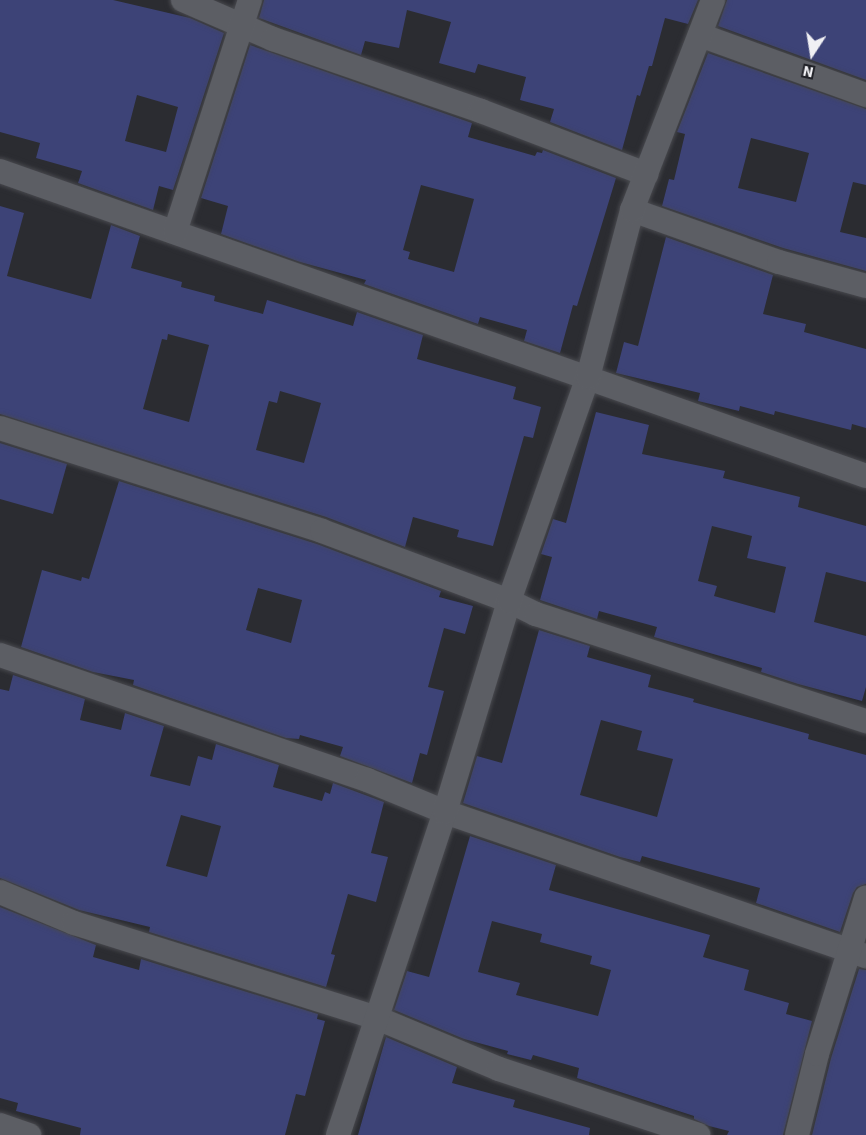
<!DOCTYPE html>
<style>
body{margin:0}
#map{position:relative;width:866px;height:1135px;overflow:hidden;background:#2b2c31;font-family:"Source Sans 3",sans-serif}
div>[style]{position:absolute}
[style*='--x']{left:calc(var(--x)*1px);top:calc(var(--y)*1px);width:calc(var(--w)*1px);rotate:calc(var(--a)*1deg)}
.building>*{inset:0;background:#3d4377}
.roads{filter:drop-shadow(0 0 2px #48494e) drop-shadow(0 0 2px #48494e)}
.minor>*{height:24px;margin:-12px;padding:0 12px;transform-origin:12px;border-radius:12px;background:#5c5e64}
span{translate:-50% -50%;white-space:nowrap;text-align:center;line-height:1.15;-webkit-text-stroke:4.5px #212228;paint-order:stroke}
.north{position:absolute;left:782px;top:24px;width:60px;height:60px;-webkit-text-stroke:4px #212228;paint-order:stroke;rotate:192deg;font-size:16px;font-weight:700;line-height:24px;text-align:center;color:#f0f0f4}
.north::after{content:'';display:block;margin:auto;width:21px;height:27px;background:#f0f0f4;clip-path:polygon(50% 0,100% 100%,50% 72%,0 100%)}
</style>
<div id="map">
<div class="building">
<i style="clip-path:polygon(evenodd,0 0,113px 0,190px 18px,224px 33px,173px 190px,159px 186px,153px 210px,78px 183px,82px 171px,36px 158px,40px 143px,0 132px,0 0,137px 95px,178px 107px,166px 152px,125px 141px,137px 95px)"></i>
<i style="clip-path:polygon(264px 0,698px 0,688px 24px,665px 18px,652px 66px,649px 66px,640px 96px,637px 95px,622px 150px,550px 122px,554px 109px,520px 100px,526px 77px,478px 64px,475px 73px,439px 63px,451px 22px,407px 10px,399px 48px,365px 41px,361px 55px,259px 18px)"></i>
<i style="clip-path:polygon(727px 0,866px 0,866px 80px,718px 26px)"></i>
<i style="clip-path:polygon(evenodd,250px 45px,472px 123px,468px 137px,535px 156px,537px 152px,542px 153px,543px 150px,616px 178px,577px 306px,573px 305px,560px 353px,524px 341px,527px 330px,480px 317px,478px 324px,364px 284px,366px 280px,300px 262px,221px 234px,228px 206px,201px 198px,250px 45px,421px 185px,474px 199px,454px 272px,408px 259px,410px 252px,403px 250px,421px 185px)"></i>
<i style="clip-path:polygon(evenodd,708px 53px,866px 109px,866px 185px,853px 182px,840px 232px,866px 238px,866px 271px,783px 248px,662px 206px,669px 179px,674px 180px,685px 134px,677px 132px,708px 53px,751px 138px,809px 153px,796px 202px,738px 188px,751px 138px)"></i>
<i style="clip-path:polygon(evenodd,0 206px,24px 213px,7px 276px,91px 299px,111px 225px,140px 236px,131px 268px,182px 282px,181px 287px,215px 296px,214px 301px,263px 314px,267px 300px,353px 326px,357px 312px,423px 335px,417px 359px,516px 387px,513px 399px,541px 407px,533px 438px,524px 436px,493px 546px,457px 537px,459px 530px,413px 517px,405px 547px,326px 517px,0 414px,0 206px,168px 334px,209px 345px,189px 422px,143px 409px,162px 339px,167px 340px,168px 334px,0 206px,280px 391px,321px 403px,304px 463px,256px 450px,269px 401px,277px 403px,280px 391px)"></i>
<i style="clip-path:polygon(666px 237px,773px 275px,763px 314px,806px 324px,804px 332px,866px 349px,866px 428px,852px 424px,851px 430px,775px 411px,774px 415px,740px 406px,739px 411px,698px 401px,700px 393px,616px 373px,624px 342px,638px 346px)"></i>
<i style="clip-path:polygon(evenodd,596px 412px,649px 425px,642px 454px,725px 471px,723px 478px,800px 497px,798px 507px,866px 526px,866px 582px,826px 572px,814px 622px,866px 636px,866px 687px,862px 701px,798px 684px,761px 672px,762px 668px,654px 637px,657px 627px,599px 611px,597px 619px,540px 600px,552px 557px,541px 554px,553px 519px,566px 523px,596px 412px,712px 526px,752px 536px,747px 558px,786px 567px,775px 613px,714px 596px,717px 586px,698px 581px,712px 526px)"></i>
<i style="clip-path:polygon(0 443px,67px 464px,53px 514px,0 499px)"></i>
<i style="clip-path:polygon(evenodd,119px 481px,317px 544px,441px 591px,439px 597px,473px 606px,465px 634px,444px 628px,428px 687px,444px 691px,427px 755px,420px 753px,412px 783px,340px 756px,343px 747px,300px 735px,299px 739px,286px 738px,133px 685px,134px 680px,93px 672px,21px 647px,42px 570px,81px 581px,82px 577px,89px 579px,119px 481px,258px 588px,302px 600px,291px 643px,246px 630px,258px 588px)"></i>
<i style="clip-path:polygon(evenodd,539px 630px,590px 646px,587px 657px,651px 675px,648px 687px,694px 699px,693px 702px,809px 734px,808px 739px,866px 755px,866px 884px,857px 887px,853px 893px,840px 932px,756px 903px,760px 888px,642px 856px,640px 862px,620px 857px,463px 803px,477px 756px,502px 763px,539px 630px,601px 720px,642px 731px,637px 750px,673px 759px,657px 817px,580px 795px,601px 720px)"></i>
<i style="clip-path:polygon(evenodd,13px 675px,85px 699px,80px 720px,121px 730px,125px 713px,164px 726px,150px 776px,190px 786px,198px 756px,212px 760px,216px 744px,279px 765px,273px 787px,322px 801px,325px 792px,330px 794px,333px 783px,384px 802px,371px 853px,388px 857px,376px 902px,348px 894px,331px 954px,335px 955px,326px 987px,149px 932px,150px 927px,79px 910px,0 878px,0 689px,9px 691px,13px 675px,181px 815px,221px 826px,207px 877px,166px 866px,181px 815px)"></i>
<i style="clip-path:polygon(evenodd,470px 836px,556px 865px,549px 890px,710px 935px,703px 957px,749px 970px,744px 990px,789px 1003px,786px 1014px,812px 1021px,783px 1135px,727px 1135px,729px 1131px,709px 1126px,694px 1119px,694px 1116px,577px 1078px,579px 1068px,533px 1055px,531px 1060px,507px 1054px,508px 1051px,464px 1039px,394px 1010px,407px 971px,429px 977px,470px 836px,492px 921px,542px 934px,540px 942px,592px 956px,590px 964px,611px 970px,598px 1016px,516px 995px,520px 983px,478px 972px,492px 921px)"></i>
<i style="clip-path:polygon(0 907px,96px 945px,93px 957px,139px 970px,141px 959px,318px 1014px,317px 1019px,325px 1021px,305px 1096px,296px 1094px,285px 1135px,80px 1135px,81px 1128px,16px 1111px,18px 1103px,0 1098px)"></i>
<i style="clip-path:polygon(859px 969px,866px 970px,866px 1135px,812px 1135px,831px 1058px)"></i>
<i style="clip-path:polygon(386px 1037px,457px 1067px,452px 1083px,515px 1100px,513px 1107px,590px 1128px,589px 1135px,358px 1135px)"></i>
</div>
<div class="roads">
<div class="minor">
<i style="--x:183;--y:0;--w:98;--a:23.4"></i>
<i style="--x:273;--y:39;--w:220;--a:19.1"></i>
<i style="--x:481;--y:111;--w:177;--a:20.9"></i>
<i style="--x:700;--y:35;--w:177;--a:19.9"></i>
<i style="--x:0;--y:171;--w:918;--a:19.4"></i>
<i style="--x:632;--y:210;--w:156;--a:19.5"></i>
<i style="--x:779;--y:262;--w:90;--a:15.4"></i>
<i style="--x:175;--y:232;--w:244;--a:-72.1"></i>
<i style="--x:0;--y:428;--w:338;--a:17.7"></i>
<i style="--x:322;--y:531;--w:200;--a:20.5"></i>
<i style="--x:509;--y:601;--w:30;--a:26"></i>
<i style="--x:536;--y:614;--w:347;--a:18"></i>
<i style="--x:0;--y:655;--w:388;--a:18.8"></i>
<i style="--x:367;--y:780;--w:84;--a:22.3"></i>
<i style="--x:445;--y:812;--w:445;--a:18.9"></i>
<i style="--x:0;--y:892;--w:80;--a:22.7"></i>
<i style="--x:74;--y:923;--w:318;--a:17.4"></i>
<i style="--x:377;--y:1018;--w:132;--a:22.7"></i>
<i style="--x:499;--y:1069;--w:210;--a:18.3"></i>
<i style="--x:0;--y:1125;--w:31;--a:19"></i>
<i style="--x:338;--y:1135;--w:340;--a:-71.7"></i>
<i style="--x:445;--y:812;--w:220;--a:-73.1"></i>
<i style="--x:509;--y:601;--w:238;--a:-70.6"></i>
<i style="--x:588;--y:377;--w:173;--a:-75.2"></i>
<i style="--x:632;--y:210;--w:225;--a:-68.9"></i>
<i style="--x:797;--y:1135;--w:83;--a:-76.1"></i>
<i style="--x:817;--y:1054;--w:164;--a:-72.6"></i>
</div>
</div>
<div class="north">N</div>
</div>
